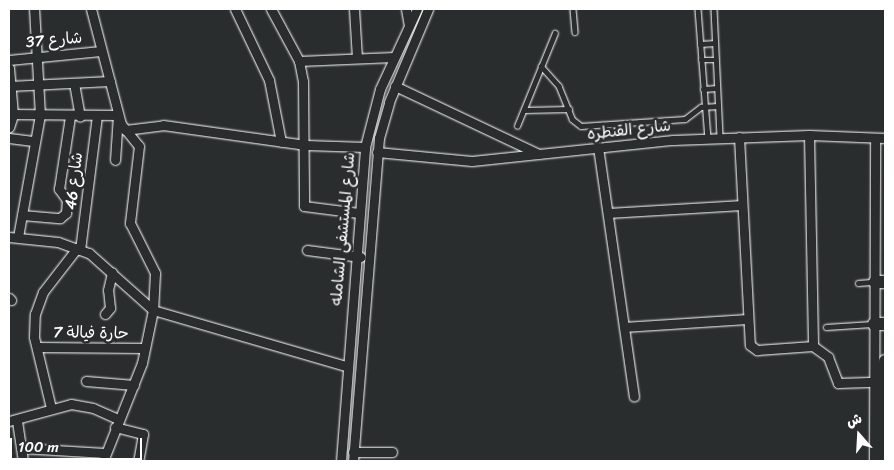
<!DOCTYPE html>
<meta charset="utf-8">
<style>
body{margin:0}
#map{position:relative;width:894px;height:470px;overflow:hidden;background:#2a2d2e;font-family:Sriracha,"Playpen Sans Arabic",sans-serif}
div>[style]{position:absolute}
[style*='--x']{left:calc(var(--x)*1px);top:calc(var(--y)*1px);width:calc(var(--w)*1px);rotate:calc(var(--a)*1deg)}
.roads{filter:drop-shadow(0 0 1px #fff) drop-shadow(0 0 1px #fff)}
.lane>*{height:4.5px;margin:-2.25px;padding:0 2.25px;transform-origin:2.25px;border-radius:2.25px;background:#2a2d2e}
.street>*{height:9px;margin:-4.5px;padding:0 4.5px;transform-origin:4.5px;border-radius:4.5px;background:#2a2d2e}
.secondary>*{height:12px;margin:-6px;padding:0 6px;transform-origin:6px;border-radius:6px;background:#2a2d2e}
span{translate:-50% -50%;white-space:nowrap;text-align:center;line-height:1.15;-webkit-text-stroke:5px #2a2d2e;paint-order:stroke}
.street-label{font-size:16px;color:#fff}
.frame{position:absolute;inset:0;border:10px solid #fff;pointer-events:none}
.north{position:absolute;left:834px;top:410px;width:50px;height:50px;-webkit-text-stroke:4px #2a2d2e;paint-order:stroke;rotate:341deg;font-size:14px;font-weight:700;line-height:20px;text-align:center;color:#fff}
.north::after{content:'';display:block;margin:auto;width:18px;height:22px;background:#fff;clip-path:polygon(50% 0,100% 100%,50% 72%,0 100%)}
.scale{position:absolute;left:10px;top:438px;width:132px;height:22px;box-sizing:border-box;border:2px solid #fff;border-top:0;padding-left:6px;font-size:15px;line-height:18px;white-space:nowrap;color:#fff;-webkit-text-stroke:4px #2a2d2e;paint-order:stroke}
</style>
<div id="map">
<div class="roads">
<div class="lane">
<i style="--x:573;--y:9;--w:23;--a:85"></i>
<i style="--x:698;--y:9;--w:129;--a:85.6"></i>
<i style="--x:714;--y:9;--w:129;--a:87.3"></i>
<i style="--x:700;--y:44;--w:15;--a:-4"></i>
<i style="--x:701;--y:60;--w:14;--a:0"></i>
<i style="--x:541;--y:66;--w:27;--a:48"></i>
<i style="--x:559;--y:86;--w:35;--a:68"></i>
<i style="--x:572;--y:119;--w:11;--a:38"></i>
<i style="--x:581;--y:126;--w:104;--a:-3.9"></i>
<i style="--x:685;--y:119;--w:20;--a:-37"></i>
<i style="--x:701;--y:107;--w:17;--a:-3"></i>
<i style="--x:703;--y:89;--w:14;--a:-4"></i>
<i style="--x:524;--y:110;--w:45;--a:-1.3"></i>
<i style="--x:517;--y:126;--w:100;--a:-67.8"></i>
<i style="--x:858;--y:283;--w:16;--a:-4"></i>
<i style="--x:826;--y:327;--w:46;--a:-3.7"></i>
</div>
<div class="street">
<i style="--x:91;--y:9;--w:119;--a:75.4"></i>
<i style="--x:121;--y:124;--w:28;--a:51"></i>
<i style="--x:139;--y:146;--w:78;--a:96.7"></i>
<i style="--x:130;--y:223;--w:56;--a:63.4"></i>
<i style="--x:155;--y:273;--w:37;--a:93"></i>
<i style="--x:153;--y:310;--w:201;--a:16.2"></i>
<i style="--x:235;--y:9;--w:79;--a:64.4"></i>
<i style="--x:269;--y:80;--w:63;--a:79"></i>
<i style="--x:271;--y:9;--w:59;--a:61.7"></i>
<i style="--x:299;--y:61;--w:20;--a:79"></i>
<i style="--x:303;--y:81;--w:125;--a:89.5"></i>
<i style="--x:304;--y:206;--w:55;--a:7.3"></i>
<i style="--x:354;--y:9;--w:49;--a:86.5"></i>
<i style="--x:406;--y:9;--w:17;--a:80"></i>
<i style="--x:9;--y:60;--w:92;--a:-5.6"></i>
<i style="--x:299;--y:61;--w:95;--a:-2.4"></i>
<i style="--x:9;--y:68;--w:47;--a:85.1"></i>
<i style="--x:13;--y:115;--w:13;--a:108"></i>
<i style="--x:74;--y:83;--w:34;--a:80"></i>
<i style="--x:9;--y:86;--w:101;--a:-2.8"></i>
<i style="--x:395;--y:86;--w:159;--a:25.3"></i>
<i style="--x:9;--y:114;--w:109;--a:0.5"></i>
<i style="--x:118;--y:115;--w:45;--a:93.8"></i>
<i style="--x:125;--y:130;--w:38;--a:-7"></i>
<i style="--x:163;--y:125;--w:144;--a:8"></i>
<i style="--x:306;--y:145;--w:59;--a:1.9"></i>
<i style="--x:809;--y:135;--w:211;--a:88.9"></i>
<i style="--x:739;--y:137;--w:208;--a:87"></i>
<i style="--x:750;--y:345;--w:9;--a:36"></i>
<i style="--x:757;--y:350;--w:56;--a:-4.1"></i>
<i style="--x:813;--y:346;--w:19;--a:36"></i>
<i style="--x:828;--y:357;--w:28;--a:69"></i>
<i style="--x:838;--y:383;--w:38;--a:-2"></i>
<i style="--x:9;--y:138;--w:26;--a:7"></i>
<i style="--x:598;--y:147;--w:252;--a:81.8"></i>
<i style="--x:377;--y:152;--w:95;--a:5.4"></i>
<i style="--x:472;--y:161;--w:202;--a:-6"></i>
<i style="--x:673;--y:140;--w:136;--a:-2.1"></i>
<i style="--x:809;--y:135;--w:76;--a:2.3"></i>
<i style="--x:608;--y:213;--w:134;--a:-3.4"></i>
<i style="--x:22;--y:215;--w:38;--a:5"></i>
<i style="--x:60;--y:218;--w:8;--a:-40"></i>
<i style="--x:66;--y:213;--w:13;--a:-86"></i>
<i style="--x:67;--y:200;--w:14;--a:-126"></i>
<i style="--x:59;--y:189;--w:74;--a:-81.4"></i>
<i style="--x:9;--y:237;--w:49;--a:5.8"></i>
<i style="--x:58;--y:242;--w:33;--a:20"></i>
<i style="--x:89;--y:253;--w:86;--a:41.7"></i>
<i style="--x:153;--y:310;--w:54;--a:101.7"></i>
<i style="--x:142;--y:363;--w:105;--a:111.7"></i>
<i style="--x:18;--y:237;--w:124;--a:-79.8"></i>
<i style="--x:40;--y:115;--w:106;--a:-93.2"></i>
<i style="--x:80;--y:250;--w:136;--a:-82.8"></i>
<i style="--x:307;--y:250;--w:54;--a:7.4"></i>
<i style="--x:9;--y:298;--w:3;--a:45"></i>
<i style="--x:105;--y:314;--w:8;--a:-50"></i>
<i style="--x:110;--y:308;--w:18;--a:-96"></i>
<i style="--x:108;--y:290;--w:18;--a:-77"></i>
<i style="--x:624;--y:327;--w:123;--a:-3.7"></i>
<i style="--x:37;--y:347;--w:107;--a:0.5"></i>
<i style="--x:86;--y:381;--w:48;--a:4.8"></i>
<i style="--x:51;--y:408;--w:73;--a:-103.5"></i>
<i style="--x:34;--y:337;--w:23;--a:-88"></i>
<i style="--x:35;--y:314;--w:23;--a:-70"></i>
<i style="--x:43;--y:292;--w:56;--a:-52.3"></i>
<i style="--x:9;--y:421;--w:64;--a:-15.3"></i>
<i style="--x:71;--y:404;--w:22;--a:10"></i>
<i style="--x:93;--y:408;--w:27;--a:24"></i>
<i style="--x:17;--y:421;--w:40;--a:81.5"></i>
<i style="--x:115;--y:427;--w:29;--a:14"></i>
<i style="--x:143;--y:434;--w:27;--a:100"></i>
<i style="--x:21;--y:448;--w:84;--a:3.4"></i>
<i style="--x:353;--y:452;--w:39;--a:0"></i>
<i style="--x:341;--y:461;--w:315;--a:-85.6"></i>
<i style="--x:365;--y:147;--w:60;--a:-75.5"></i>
<i style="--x:380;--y:89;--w:88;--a:-65.2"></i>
<i style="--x:353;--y:461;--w:324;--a:-85.4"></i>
<i style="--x:379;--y:138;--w:37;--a:-74"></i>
<i style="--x:389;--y:102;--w:101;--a:-67.2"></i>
<i style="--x:874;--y:461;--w:322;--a:-89.8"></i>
</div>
<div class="secondary">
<i style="--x:875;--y:282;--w:10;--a:0"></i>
<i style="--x:874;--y:324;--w:11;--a:0"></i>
<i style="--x:884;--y:461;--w:100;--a:-89.4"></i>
</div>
</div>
<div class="street-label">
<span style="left:54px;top:40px;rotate:-5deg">شارع 37</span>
<span style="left:629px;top:130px;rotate:-6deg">شارع القنطره</span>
<span style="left:74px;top:181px;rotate:-83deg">شارع 46</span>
<span style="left:343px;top:229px;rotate:-85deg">شارع المستشفى الشامله</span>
<span style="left:91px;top:333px;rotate:1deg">حارة فيالة 7</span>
</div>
<div class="frame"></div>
<div class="north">ش</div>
<div class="scale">100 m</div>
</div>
